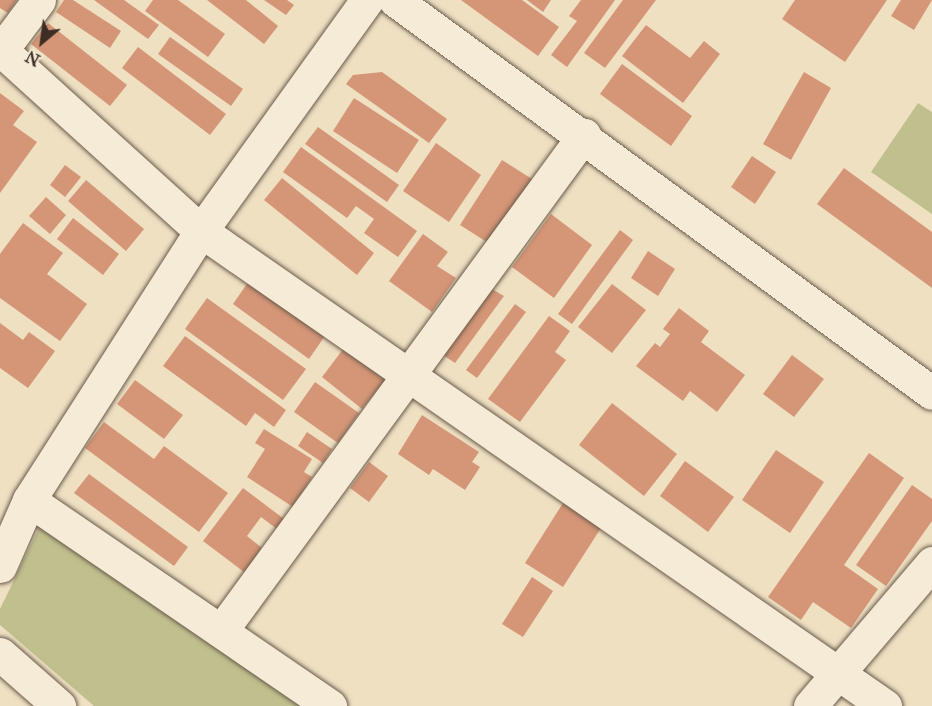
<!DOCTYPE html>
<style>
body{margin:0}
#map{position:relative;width:932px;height:706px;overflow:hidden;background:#efe0c2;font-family:"IM FELL Great Primer",serif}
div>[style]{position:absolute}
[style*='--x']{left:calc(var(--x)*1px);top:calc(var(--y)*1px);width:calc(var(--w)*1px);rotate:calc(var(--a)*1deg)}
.green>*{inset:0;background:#c0c08e}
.building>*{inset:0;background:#d49677}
.roads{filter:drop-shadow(0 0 2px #6a5a4c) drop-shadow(0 0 2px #6a5a4c)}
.minor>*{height:33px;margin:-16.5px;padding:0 16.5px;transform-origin:16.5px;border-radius:16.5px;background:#f5ebd7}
span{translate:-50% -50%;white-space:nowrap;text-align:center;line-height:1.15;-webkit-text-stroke:4.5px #f5ebd7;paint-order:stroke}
.north{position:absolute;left:12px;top:12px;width:60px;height:60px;-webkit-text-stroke:4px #f5ebd7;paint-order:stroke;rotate:209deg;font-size:16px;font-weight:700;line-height:24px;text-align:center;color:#3d2d24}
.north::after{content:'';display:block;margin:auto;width:21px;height:27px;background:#3d2d24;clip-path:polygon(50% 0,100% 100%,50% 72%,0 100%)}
</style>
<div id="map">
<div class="green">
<i style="clip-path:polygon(918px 103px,932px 112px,932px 214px,871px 172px)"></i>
<i style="clip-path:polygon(43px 520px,305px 706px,94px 706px,0 625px,0 609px)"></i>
</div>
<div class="building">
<i style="clip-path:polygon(0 0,17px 0,8px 13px,0 8px)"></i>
<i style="clip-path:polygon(64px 0,73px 0,121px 31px,110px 48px,56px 12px)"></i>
<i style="clip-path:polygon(94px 0,124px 0,159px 25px,148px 39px)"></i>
<i style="clip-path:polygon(153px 0,178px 0,225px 34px,208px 57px,145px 11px)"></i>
<i style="clip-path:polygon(207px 0,246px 0,278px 26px,264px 44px)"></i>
<i style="clip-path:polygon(264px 0,287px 0,294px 5px,286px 15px)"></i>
<i style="clip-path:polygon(461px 0,522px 0,559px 27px,538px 56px)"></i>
<i style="clip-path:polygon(527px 0,551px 0,543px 12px)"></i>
<i style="clip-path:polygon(581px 0,615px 0,567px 67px,551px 55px,577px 21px,569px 16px)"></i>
<i style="clip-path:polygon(623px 0,656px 0,605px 68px,584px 53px)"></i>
<i style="clip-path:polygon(795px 0,887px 0,845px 62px,782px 19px)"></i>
<i style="clip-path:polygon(901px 0,932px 0,914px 30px,891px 16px)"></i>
<i style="clip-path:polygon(48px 23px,127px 85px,110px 106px,31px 44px)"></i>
<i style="clip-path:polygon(646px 25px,690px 58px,704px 41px,720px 54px,683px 103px,622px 56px)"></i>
<i style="clip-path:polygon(170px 37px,243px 89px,231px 106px,158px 54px)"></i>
<i style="clip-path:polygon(138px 47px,226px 114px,210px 135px,122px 68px)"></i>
<i style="clip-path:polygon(622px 64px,692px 116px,671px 146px,600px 94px)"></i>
<i style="clip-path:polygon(382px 72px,447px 119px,429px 143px,346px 84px,353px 75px)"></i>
<i style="clip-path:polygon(804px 72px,831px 88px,791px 160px,763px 144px)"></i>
<i style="clip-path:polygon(0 93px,24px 111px,13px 125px,37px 142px,0 193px)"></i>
<i style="clip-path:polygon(354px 98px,419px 140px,397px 173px,333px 131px)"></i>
<i style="clip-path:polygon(318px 127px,399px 185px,387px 202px,305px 144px)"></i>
<i style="clip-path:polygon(436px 143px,481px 175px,449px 222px,403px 191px)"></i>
<i style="clip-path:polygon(301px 147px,417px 231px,398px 257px,364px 233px,374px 219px,356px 206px,347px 218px,283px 172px)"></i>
<i style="clip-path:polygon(752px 156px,776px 172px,755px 204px,731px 187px)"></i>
<i style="clip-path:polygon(502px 160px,532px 179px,490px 244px,460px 225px)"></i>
<i style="clip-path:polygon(65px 165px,81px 177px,65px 197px,50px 185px)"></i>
<i style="clip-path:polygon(844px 168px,932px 232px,932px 288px,817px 204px)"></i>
<i style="clip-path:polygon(282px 178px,374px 253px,357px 275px,264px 200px)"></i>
<i style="clip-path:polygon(86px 180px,144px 229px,126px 251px,68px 201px)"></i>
<i style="clip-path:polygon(46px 197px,66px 215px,50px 234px,29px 216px)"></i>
<i style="clip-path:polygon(551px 214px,592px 245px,554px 298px,512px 267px)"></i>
<i style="clip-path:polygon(73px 218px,119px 254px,103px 275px,57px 239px)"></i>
<i style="clip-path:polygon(23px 223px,63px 253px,47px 274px,87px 304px,60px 341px,0 298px,0 254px)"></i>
<i style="clip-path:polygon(620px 230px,633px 240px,572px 324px,558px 314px)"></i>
<i style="clip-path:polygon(423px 234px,448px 252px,437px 266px,456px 278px,432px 312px,389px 281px)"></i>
<i style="clip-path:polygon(648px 251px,675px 269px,658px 296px,631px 278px)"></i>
<i style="clip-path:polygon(251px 278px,327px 333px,309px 359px,233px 304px)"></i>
<i style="clip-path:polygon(612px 284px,646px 310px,612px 353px,578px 327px)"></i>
<i style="clip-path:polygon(492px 289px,504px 296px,455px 363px,443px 355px)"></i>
<i style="clip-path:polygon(207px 298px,306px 369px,283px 400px,185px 329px)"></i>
<i style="clip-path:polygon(515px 304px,526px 312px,477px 378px,466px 370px)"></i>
<i style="clip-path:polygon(679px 308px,709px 331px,701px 342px,745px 375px,717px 412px,690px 391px,683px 401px,636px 366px,655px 343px,660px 347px,670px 334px,663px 329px)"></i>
<i style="clip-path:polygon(549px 316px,570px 331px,555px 352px,566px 360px,520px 422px,488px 399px)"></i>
<i style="clip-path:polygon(0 323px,23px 340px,29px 332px,55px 351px,28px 388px,0 368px)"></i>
<i style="clip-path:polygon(185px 336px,286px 410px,274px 427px,255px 413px,246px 426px,163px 366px)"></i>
<i style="clip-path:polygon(344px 348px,385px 380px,362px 409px,322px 377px)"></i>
<i style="clip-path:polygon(792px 355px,824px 379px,794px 417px,763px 394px)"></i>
<i style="clip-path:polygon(135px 380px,183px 415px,164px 439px,117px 404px)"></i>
<i style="clip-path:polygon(315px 382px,359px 413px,338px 443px,294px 412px)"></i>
<i style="clip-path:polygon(612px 403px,677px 454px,644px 496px,579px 445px)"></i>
<i style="clip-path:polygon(422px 415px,479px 452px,472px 462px,480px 467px,465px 490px,433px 469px,429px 475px,398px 454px)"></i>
<i style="clip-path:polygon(104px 422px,154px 459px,164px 446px,228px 493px,199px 532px,85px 448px)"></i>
<i style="clip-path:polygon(264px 429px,312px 459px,304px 472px,312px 477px,293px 507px,247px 477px,265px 449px,255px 443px)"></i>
<i style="clip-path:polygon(307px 432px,332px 449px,323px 463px,298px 446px)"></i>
<i style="clip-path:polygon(776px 450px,824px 482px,790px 533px,742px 500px)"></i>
<i style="clip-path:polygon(869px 453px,904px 478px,844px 565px,878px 589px,851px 628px,813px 602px,801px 620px,768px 597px)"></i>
<i style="clip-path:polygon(685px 461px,734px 497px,708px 532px,660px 496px)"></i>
<i style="clip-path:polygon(369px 462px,388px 476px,369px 502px,350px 488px)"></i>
<i style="clip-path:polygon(89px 474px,188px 547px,174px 566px,74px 493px)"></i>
<i style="clip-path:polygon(912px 485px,932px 499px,932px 521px,886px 586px,856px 565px)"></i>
<i style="clip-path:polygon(243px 488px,288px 522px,281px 532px,261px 517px,247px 536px,262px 548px,244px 572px,203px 541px)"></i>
<i style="clip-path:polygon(563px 503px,601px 528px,563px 587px,525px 563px)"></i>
<i style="clip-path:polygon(532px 577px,553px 591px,523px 637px,502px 624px)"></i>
</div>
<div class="roads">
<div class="minor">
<i style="--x:395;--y:0;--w:665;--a:36.2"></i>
<i style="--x:0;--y:49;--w:271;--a:42.2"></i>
<i style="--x:201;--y:231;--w:833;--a:34.78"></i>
<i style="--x:0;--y:52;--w:65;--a:-53.1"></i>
<i style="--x:29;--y:500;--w:365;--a:34.4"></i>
<i style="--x:0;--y:566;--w:72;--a:-66.3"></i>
<i style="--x:29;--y:500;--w:319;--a:-57.4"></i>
<i style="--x:201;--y:231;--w:284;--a:-54.3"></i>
<i style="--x:221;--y:631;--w:615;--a:-53.8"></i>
<i style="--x:0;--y:654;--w:79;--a:41.4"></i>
<i style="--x:810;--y:706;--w:188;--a:-49.5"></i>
</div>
</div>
<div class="north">N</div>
</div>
